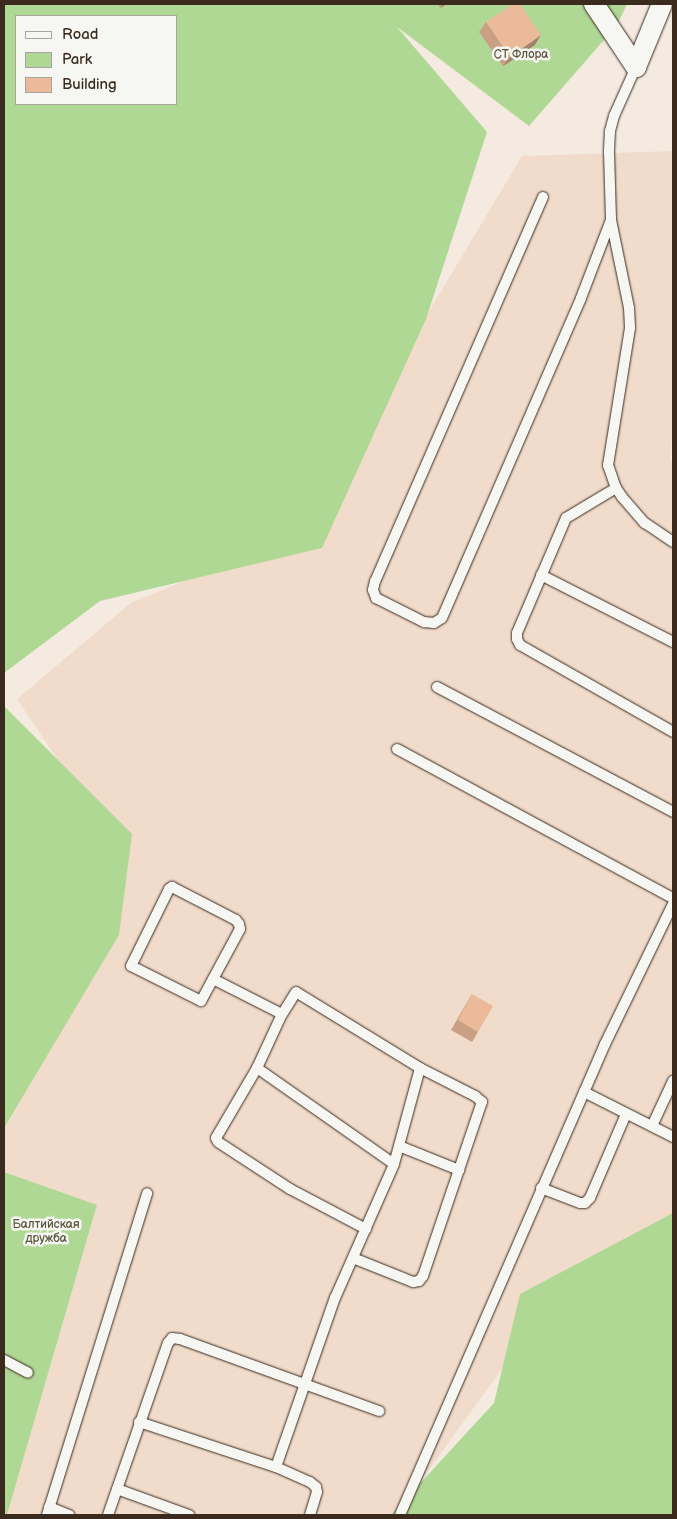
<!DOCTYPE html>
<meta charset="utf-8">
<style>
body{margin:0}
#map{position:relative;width:677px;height:1519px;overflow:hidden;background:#f4eae0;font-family:"Balsamiq Sans",sans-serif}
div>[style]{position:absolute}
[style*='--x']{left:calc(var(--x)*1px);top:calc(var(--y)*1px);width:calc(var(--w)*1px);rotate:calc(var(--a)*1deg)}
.built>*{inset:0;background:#f1dccb}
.green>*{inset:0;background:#b0d895}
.roads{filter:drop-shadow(0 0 1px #3b2a1e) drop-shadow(0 0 1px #3b2a1e)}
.service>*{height:10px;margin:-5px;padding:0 5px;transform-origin:5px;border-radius:5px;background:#f6f6f2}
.minor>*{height:20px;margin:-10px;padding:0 10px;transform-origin:10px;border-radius:10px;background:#f6f6f2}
.wall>*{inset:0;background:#c9a084}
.shaded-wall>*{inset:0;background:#a4826c}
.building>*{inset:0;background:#eaba9a}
span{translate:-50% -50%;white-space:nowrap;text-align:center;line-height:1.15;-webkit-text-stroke:5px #f6f6f2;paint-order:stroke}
.park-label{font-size:12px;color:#58563c}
.frame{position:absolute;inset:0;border:5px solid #3b2a1e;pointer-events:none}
.legend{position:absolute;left:15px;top:15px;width:162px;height:90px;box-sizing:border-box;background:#f6f6f2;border:1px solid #aba49d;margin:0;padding:6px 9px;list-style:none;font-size:15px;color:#3b2a1e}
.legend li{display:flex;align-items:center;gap:10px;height:25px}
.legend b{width:25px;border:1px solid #aba49d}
</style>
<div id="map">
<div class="built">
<i style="clip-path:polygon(673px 151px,673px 426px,670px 459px,673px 464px,673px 1241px,539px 1318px,396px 1515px,7px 1515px,97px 1206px,4px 1172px,4px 1127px,113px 842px,17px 699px,132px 602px,294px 537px,522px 156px)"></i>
</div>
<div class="green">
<i style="clip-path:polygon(evenodd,4px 4px,627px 4px,617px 25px,529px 126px,397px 27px,487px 132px,426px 319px,322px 548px,100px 601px,4px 673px,4px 4px,16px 16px,176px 16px,176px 104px,16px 104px,16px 16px)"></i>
<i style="clip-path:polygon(4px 706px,132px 834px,119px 935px,4px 1128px)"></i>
<i style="clip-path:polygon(4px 1172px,97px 1205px,7px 1515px,4px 1515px)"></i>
<i style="clip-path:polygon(673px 1213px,673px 1515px,391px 1515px,494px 1403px,520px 1294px)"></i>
</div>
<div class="roads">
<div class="service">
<i style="--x:636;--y:67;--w:54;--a:114.2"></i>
<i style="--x:614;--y:116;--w:16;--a:105"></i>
<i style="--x:610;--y:131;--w:21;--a:93"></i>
<i style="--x:609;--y:152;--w:68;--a:88.3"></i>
<i style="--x:611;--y:220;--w:90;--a:78.4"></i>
<i style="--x:629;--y:308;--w:20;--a:87"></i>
<i style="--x:630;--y:328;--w:139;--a:99.1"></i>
<i style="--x:608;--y:465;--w:24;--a:71"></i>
<i style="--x:616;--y:488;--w:11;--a:56"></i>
<i style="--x:622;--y:497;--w:35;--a:49"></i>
<i style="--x:645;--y:523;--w:34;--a:34"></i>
<i style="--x:543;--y:197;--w:419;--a:113.6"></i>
<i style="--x:375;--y:581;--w:9;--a:103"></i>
<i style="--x:373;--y:590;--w:9;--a:69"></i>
<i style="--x:376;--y:598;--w:54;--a:26.6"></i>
<i style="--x:424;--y:622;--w:10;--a:6"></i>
<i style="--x:434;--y:623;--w:9;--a:-32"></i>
<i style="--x:442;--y:618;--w:349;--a:-66.5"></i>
<i style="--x:581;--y:298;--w:84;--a:-69"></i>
<i style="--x:616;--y:488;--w:58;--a:149"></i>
<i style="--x:566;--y:518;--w:125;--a:113.1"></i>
<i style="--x:517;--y:633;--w:6;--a:90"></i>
<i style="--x:517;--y:639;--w:7;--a:63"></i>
<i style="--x:520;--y:645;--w:176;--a:29.6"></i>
<i style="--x:541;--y:575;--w:148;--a:26.9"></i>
<i style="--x:437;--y:687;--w:267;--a:27.9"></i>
<i style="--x:397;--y:749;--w:314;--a:28.4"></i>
<i style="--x:172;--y:887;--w:72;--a:27.3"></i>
<i style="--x:236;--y:920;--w:5;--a:53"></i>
<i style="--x:239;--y:924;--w:5;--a:79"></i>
<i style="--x:240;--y:929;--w:82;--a:118.4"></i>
<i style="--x:201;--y:1001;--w:78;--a:-153.4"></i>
<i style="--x:131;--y:966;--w:86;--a:-63.7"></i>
<i style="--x:169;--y:889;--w:4;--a:-34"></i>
<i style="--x:213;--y:979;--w:77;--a:26.9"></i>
<i style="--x:257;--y:1068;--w:167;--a:35"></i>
<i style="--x:584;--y:1092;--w:100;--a:26.8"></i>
<i style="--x:652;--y:1126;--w:50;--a:-65"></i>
<i style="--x:399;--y:1146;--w:65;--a:21.8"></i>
<i style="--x:541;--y:1188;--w:42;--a:21"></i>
<i style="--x:580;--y:1203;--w:5;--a:0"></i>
<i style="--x:585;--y:1203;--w:7;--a:-45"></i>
<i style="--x:590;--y:1198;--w:91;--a:-66.8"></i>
<i style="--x:353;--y:1258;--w:65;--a:21.8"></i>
<i style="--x:413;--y:1282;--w:6;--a:-9"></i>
<i style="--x:419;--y:1281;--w:6;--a:-51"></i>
<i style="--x:423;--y:1276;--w:184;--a:-71.3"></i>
<i style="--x:482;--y:1102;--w:9;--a:-139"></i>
<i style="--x:475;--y:1096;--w:62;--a:-153"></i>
<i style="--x:420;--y:1068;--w:145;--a:-148.5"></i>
<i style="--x:296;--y:992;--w:26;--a:122"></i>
<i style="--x:282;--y:1014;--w:60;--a:114.8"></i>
<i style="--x:257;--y:1068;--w:81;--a:120.4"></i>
<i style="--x:216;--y:1138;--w:4;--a:63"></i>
<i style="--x:218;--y:1142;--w:86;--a:33.1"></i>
<i style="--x:290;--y:1189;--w:86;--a:27.8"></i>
<i style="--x:4;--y:1360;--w:27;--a:28"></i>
<i style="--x:139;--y:1422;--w:144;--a:18.2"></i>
<i style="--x:276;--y:1467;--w:37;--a:24"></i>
<i style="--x:310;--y:1482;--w:8;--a:40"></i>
<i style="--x:316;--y:1487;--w:5;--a:79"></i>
<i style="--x:317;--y:1492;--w:24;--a:107"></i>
<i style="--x:276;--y:1467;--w:179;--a:-70.8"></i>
<i style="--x:335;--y:1298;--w:146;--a:-66.2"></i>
<i style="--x:394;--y:1164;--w:99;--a:-74.8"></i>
<i style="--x:117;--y:1489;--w:77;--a:19.9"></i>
<i style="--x:49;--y:1507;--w:22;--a:22"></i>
<i style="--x:47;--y:1515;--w:337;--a:-72.7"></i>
<i style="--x:108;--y:1515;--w:182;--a:-70.8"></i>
<i style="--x:168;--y:1343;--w:6;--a:-51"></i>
<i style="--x:172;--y:1338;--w:8;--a:7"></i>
<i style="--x:180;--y:1339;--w:212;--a:19.9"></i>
<i style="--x:400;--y:1515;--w:514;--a:-66.48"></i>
<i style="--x:605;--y:1044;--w:156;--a:-64.1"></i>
</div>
<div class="minor">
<i style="--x:594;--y:4;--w:76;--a:56.3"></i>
<i style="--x:636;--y:67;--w:68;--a:-67.6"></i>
</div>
</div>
<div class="wall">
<i style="clip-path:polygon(438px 4px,447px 4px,440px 8px)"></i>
<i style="clip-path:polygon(486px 22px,535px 45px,503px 66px,479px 32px)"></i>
<i style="clip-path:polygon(472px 994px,478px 1032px,472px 1042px,451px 1030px,466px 1004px)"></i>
</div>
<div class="shaded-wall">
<i style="clip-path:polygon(443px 4px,447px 4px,440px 8px)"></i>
<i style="clip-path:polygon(541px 35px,535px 45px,503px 66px,510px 57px)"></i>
</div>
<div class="building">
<i style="clip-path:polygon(513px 4px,520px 4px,541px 35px,510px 57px,486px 22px)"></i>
<i style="clip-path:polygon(472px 994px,493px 1006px,478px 1032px,458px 1020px)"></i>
</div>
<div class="park-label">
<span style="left:521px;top:55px">СТ Флора</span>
<span style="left:46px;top:1232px">Балтийская<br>дружба</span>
</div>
<div class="frame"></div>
<ul class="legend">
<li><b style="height:6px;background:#f6f6f2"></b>Road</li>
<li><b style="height:14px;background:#b0d895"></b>Park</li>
<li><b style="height:14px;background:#eaba9a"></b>Building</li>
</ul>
</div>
